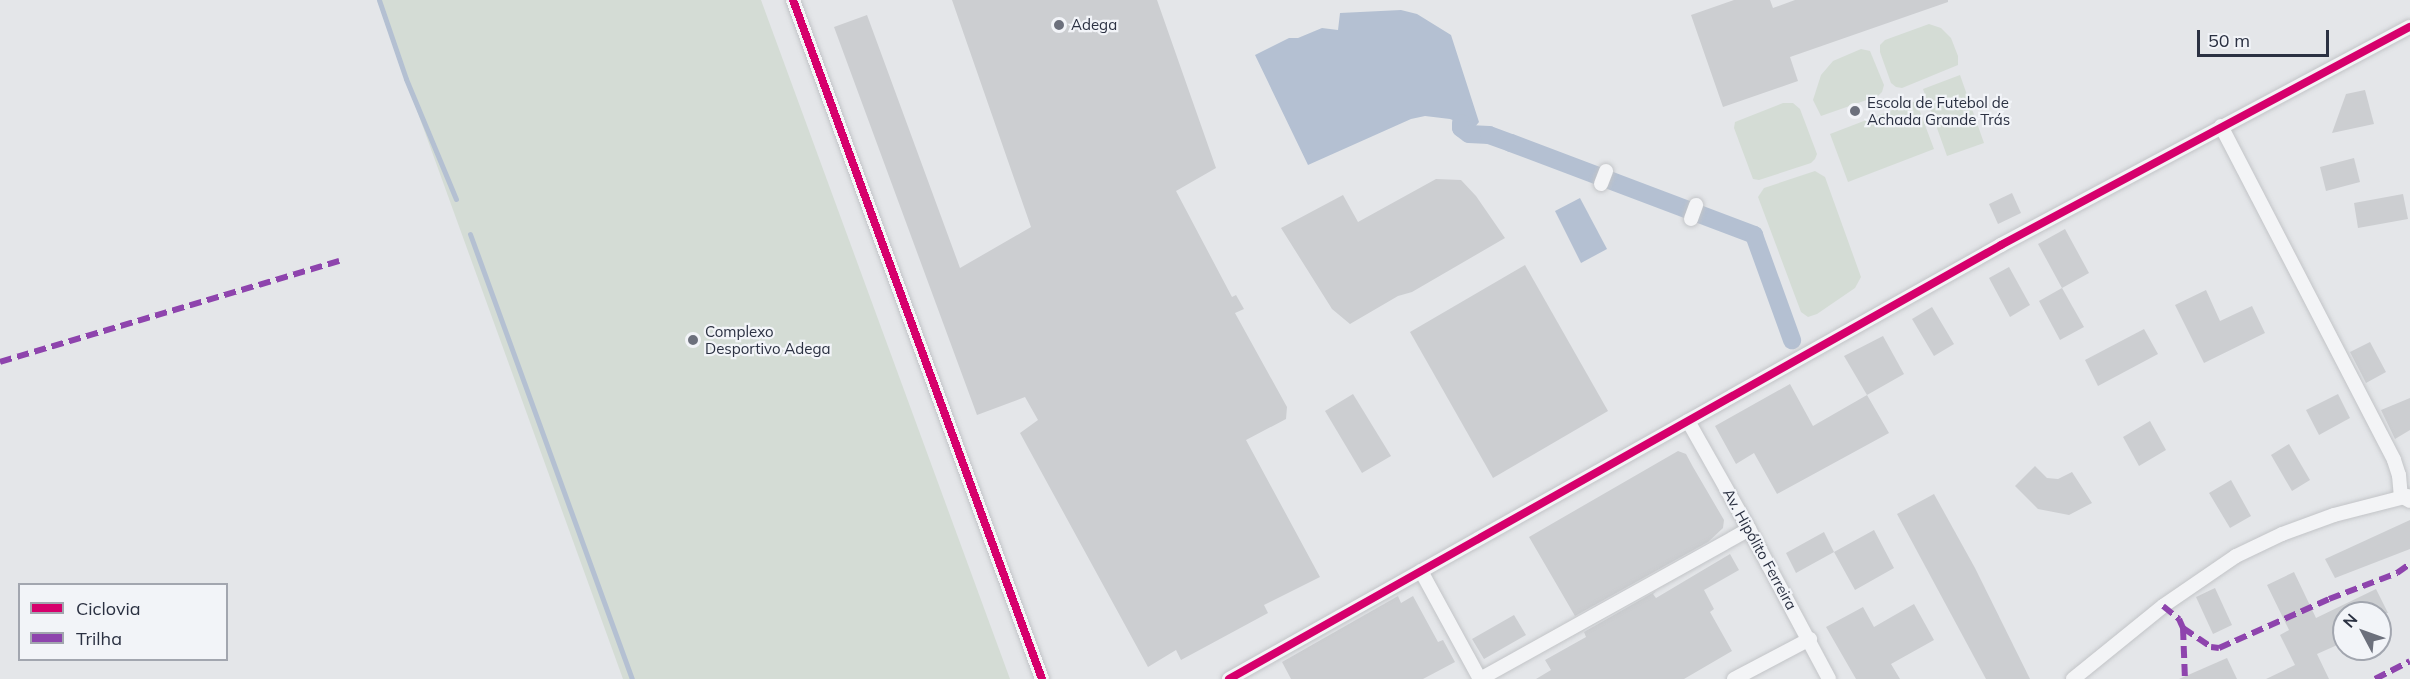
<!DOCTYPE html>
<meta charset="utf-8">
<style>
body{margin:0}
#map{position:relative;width:2410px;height:679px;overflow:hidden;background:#e4e6e9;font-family:Mulish,sans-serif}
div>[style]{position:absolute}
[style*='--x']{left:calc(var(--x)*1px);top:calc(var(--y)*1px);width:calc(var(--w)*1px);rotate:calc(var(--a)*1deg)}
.green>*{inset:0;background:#d4dcd5}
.water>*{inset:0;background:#b4c0d2}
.stream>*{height:5px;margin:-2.5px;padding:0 2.5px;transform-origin:2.5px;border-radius:2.5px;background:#b4c0d2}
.canal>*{height:18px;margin:-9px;padding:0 9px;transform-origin:9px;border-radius:9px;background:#b4c0d2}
.building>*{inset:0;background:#ccced1}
.roads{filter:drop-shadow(0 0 2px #c2c4c7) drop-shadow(0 0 2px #c2c4c7)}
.minor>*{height:14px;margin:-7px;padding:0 7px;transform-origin:7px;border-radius:7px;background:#f3f4f6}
.quiet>*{height:6px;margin-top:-3px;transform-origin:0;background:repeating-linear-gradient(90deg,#8e44ad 0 12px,transparent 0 18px)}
.cycleway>*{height:8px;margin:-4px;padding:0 4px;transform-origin:4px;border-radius:4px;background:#d6006c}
.dots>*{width:16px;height:16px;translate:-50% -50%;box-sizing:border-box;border:3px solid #f2f4f8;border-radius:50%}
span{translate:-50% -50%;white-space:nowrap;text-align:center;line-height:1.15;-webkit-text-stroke:4.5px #f2f4f8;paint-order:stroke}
.poi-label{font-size:15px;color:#2b3142}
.left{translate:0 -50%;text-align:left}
.street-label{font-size:15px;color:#2b3142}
.legend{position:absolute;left:18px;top:583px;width:210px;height:78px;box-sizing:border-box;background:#f2f4f8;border:2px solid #a2a6af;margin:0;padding:8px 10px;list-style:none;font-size:18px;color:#2b3142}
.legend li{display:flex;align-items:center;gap:12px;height:30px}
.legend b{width:30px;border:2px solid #a2a6af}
.north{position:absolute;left:2332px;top:601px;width:60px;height:60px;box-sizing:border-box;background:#f2f4f8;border:2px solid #a2a6af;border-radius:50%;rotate:311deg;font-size:16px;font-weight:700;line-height:24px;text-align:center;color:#2b3142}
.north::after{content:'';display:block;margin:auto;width:21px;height:27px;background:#6c707c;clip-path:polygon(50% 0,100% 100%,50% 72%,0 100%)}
.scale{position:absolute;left:2197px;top:30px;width:132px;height:27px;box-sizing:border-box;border:3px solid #2b3142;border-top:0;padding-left:8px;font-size:18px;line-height:21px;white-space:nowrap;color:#2b3142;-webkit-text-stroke:4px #f2f4f8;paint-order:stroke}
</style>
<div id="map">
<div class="green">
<i style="clip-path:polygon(377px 0,761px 0,1010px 679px,623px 679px)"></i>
<i style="clip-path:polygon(1929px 24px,1941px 28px,1951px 38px,1958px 56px,1958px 65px,1902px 88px,1896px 87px,1891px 83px,1880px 52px,1880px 45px,1885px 40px)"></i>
<i style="clip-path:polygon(1861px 49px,1870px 51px,1884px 85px,1882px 92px,1878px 96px,1821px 116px,1813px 100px,1821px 75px,1833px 61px)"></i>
<i style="clip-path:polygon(1960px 75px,1984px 143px,1947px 156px,1923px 89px)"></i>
<i style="clip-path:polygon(1916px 101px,1934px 149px,1848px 182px,1830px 134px)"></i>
<i style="clip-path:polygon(1783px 103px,1793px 103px,1800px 109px,1817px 154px,1815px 159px,1811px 163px,1759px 180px,1753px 179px,1734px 128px,1735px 122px)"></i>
<i style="clip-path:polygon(1815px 171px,1825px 177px,1861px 277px,1855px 288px,1817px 314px,1808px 317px,1801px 312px,1758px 197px,1764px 188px)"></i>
</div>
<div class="water">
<i style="clip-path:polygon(1401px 10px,1417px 14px,1451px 35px,1479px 122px,1474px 128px,1450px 119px,1425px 116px,1411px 119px,1308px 165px,1255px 55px,1289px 38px,1298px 38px,1322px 28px,1338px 30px,1340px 13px)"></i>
<i style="clip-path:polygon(1580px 198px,1607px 249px,1581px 263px,1555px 211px)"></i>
</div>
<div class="stream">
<i style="--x:379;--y:0;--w:83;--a:71.1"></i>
<i style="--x:406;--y:79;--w:130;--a:67.4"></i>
<i style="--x:470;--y:234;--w:474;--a:70"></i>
</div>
<div class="canal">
<i style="--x:1461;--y:123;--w:5;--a:90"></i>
<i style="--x:1461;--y:128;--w:10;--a:37"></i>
<i style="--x:1469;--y:134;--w:20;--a:3"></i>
<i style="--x:1489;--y:135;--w:23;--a:20"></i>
<i style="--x:1511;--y:143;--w:260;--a:20.7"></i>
<i style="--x:1754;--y:235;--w:112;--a:70.1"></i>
</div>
<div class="building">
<i style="clip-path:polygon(952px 0,1157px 0,1216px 168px,1176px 191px,1232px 297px,1236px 295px,1244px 309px,1235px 313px,1287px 407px,1286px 419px,1246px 440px,1320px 577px,1264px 605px,1268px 613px,1181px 660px,1176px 650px,1148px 667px,1020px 433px,1038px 420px,1025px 397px,977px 415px,834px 27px,867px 15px,960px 268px,1031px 227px)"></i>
<i style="clip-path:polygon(1734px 0,1770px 0,1773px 8px,1795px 0,1948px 0,1948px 2px,1790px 57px,1798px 81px,1723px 107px,1691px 15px)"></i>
<i style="clip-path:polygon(2365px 90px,2374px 124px,2332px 133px,2346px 94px)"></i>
<i style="clip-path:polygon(2354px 158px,2360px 182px,2326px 191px,2320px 167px)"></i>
<i style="clip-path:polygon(1436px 179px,1461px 180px,1476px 196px,1505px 238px,1412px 292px,1398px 296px,1350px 324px,1332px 309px,1281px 228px,1343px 195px,1358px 222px)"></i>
<i style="clip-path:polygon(2012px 193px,2021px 213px,1998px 224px,1989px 204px)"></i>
<i style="clip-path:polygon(2403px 194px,2408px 219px,2358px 228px,2354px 203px)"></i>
<i style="clip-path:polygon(2065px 229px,2089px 273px,2062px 288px,2038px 244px)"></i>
<i style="clip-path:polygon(1525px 265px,1608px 411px,1493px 478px,1410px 332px)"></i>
<i style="clip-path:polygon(2009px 267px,2030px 305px,2010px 317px,1989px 278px)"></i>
<i style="clip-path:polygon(2062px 288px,2084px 327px,2060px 340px,2039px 301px)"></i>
<i style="clip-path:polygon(2206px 290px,2220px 321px,2252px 306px,2265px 333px,2204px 363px,2175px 305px)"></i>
<i style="clip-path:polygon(1932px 307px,1954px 344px,1934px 356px,1912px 319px)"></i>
<i style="clip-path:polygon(2144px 329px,2158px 354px,2098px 386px,2085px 360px)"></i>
<i style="clip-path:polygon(1883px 336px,1904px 374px,1867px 395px,1844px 356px)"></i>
<i style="clip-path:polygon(2370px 342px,2386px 372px,2366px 383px,2350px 352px)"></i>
<i style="clip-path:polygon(1790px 384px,1813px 426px,1867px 395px,1889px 433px,1777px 494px,1754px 453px,1736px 464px,1715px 426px)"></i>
<i style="clip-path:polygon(1353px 394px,1391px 456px,1362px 473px,1325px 411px)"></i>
<i style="clip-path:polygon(2338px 394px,2350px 418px,2319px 435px,2306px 410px)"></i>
<i style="clip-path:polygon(2410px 398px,2410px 430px,2395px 439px,2381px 410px)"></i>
<i style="clip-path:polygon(2150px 421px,2166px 450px,2139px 466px,2123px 437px)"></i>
<i style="clip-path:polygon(2289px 444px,2310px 480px,2292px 491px,2271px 455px)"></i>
<i style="clip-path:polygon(1678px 451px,1686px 454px,1693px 467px,1724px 520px,1723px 528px,1708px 542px,1575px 616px,1529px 537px)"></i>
<i style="clip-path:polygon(2035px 466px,2047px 478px,2058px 479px,2072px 472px,2092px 503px,2069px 515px,2038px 509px,2015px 486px)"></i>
<i style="clip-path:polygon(2231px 480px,2251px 516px,2230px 528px,2209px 493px)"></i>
<i style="clip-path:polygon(1934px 494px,1975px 568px,2030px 679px,1986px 679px,1897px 514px)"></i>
<i style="clip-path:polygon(2410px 520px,2410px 549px,2335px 578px,2325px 559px)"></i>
<i style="clip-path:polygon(1874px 530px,1894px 568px,1855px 590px,1834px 552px,1796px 573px,1786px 553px,1824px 532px,1834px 552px)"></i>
<i style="clip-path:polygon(1730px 554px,1739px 570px,1704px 590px,1714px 609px,1710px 612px,1732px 651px,1684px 679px,1536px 679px,1551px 670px,1545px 660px,1586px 637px,1584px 632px,1656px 591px,1653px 594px,1656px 598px)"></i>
<i style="clip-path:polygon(2294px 572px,2316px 618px,2376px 589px,2388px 613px,2344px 613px,2344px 642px,2317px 654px,2329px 679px,2266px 679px,2295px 665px,2280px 635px,2289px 630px,2267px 585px)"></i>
<i style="clip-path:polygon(2215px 588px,2232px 625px,2213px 634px,2196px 597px)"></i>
<i style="clip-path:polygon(1398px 596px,1401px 603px,1413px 596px,1438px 642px,1443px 640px,1455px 662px,1423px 679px,1291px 679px,1282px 662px)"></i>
<i style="clip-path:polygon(1914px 604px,1934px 640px,1891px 664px,1900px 679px,1856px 679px,1826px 627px,1863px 607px,1874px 627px)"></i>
<i style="clip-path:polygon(1514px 615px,1526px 635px,1484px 659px,1472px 639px)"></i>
<i style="clip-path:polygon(2227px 658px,2237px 679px,2179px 679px)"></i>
</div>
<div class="roads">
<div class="minor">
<i style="--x:793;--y:0;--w:723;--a:69.86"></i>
<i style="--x:2221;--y:126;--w:376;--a:62.6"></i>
<i style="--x:2394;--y:460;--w:16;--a:72"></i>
<i style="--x:2399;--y:475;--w:21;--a:85"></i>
<i style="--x:2401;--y:496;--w:10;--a:29"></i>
<i style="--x:1601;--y:184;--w:14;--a:-69"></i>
<i style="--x:1691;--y:219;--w:15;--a:-70"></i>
<i style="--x:1688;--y:421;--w:124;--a:60.5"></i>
<i style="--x:1749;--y:529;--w:170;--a:61.9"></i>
<i style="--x:1421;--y:571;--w:123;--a:61.4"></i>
<i style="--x:1229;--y:679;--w:886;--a:-29.34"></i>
<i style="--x:2001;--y:245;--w:463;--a:-28.1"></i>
<i style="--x:1480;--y:679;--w:308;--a:-29.1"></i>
<i style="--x:1734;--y:679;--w:86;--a:-27.8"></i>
<i style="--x:2073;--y:679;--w:116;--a:-39"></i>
<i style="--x:2163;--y:606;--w:88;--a:-34.4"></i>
<i style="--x:2236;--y:556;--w:51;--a:-25.6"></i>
<i style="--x:2282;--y:534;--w:55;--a:-20.1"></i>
<i style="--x:2334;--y:515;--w:76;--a:-14.4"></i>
</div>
</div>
<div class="quiet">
<i style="--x:0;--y:362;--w:354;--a:-16.6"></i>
<i style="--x:2163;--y:606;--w:21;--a:39"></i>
<i style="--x:2179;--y:619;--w:10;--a:66"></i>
<i style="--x:2183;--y:628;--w:51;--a:87.8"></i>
<i style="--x:2183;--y:628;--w:34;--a:34"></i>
<i style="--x:2211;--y:647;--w:8;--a:7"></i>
<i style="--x:2219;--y:648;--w:120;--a:-24"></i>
<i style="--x:2329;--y:599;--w:73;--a:-20.9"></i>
<i style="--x:2397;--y:573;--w:16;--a:-35"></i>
<i style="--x:2375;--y:679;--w:39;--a:-27"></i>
</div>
<div class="cycleway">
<i style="--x:793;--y:0;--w:723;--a:69.86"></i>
<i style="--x:1229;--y:679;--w:886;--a:-29.34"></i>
<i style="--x:2001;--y:245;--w:463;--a:-28.1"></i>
</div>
<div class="dots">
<i style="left:1059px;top:25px;background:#6c707c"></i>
<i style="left:1855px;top:111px;background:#6c707c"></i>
<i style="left:693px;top:340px;background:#6c707c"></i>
</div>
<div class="poi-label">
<span class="left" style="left:1071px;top:25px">Adega</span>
<span class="left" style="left:1867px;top:111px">Escola de Futebol de<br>Achada Grande Trás</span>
<span class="left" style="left:705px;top:340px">Complexo<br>Desportivo Adega</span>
</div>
<div class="street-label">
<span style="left:1760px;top:549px;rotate:61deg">Av. Hipólito Ferreira</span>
</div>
<ul class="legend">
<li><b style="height:8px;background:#d6006c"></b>Ciclovia</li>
<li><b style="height:8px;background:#8e44ad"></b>Trilha</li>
</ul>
<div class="north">N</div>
<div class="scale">50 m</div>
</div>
